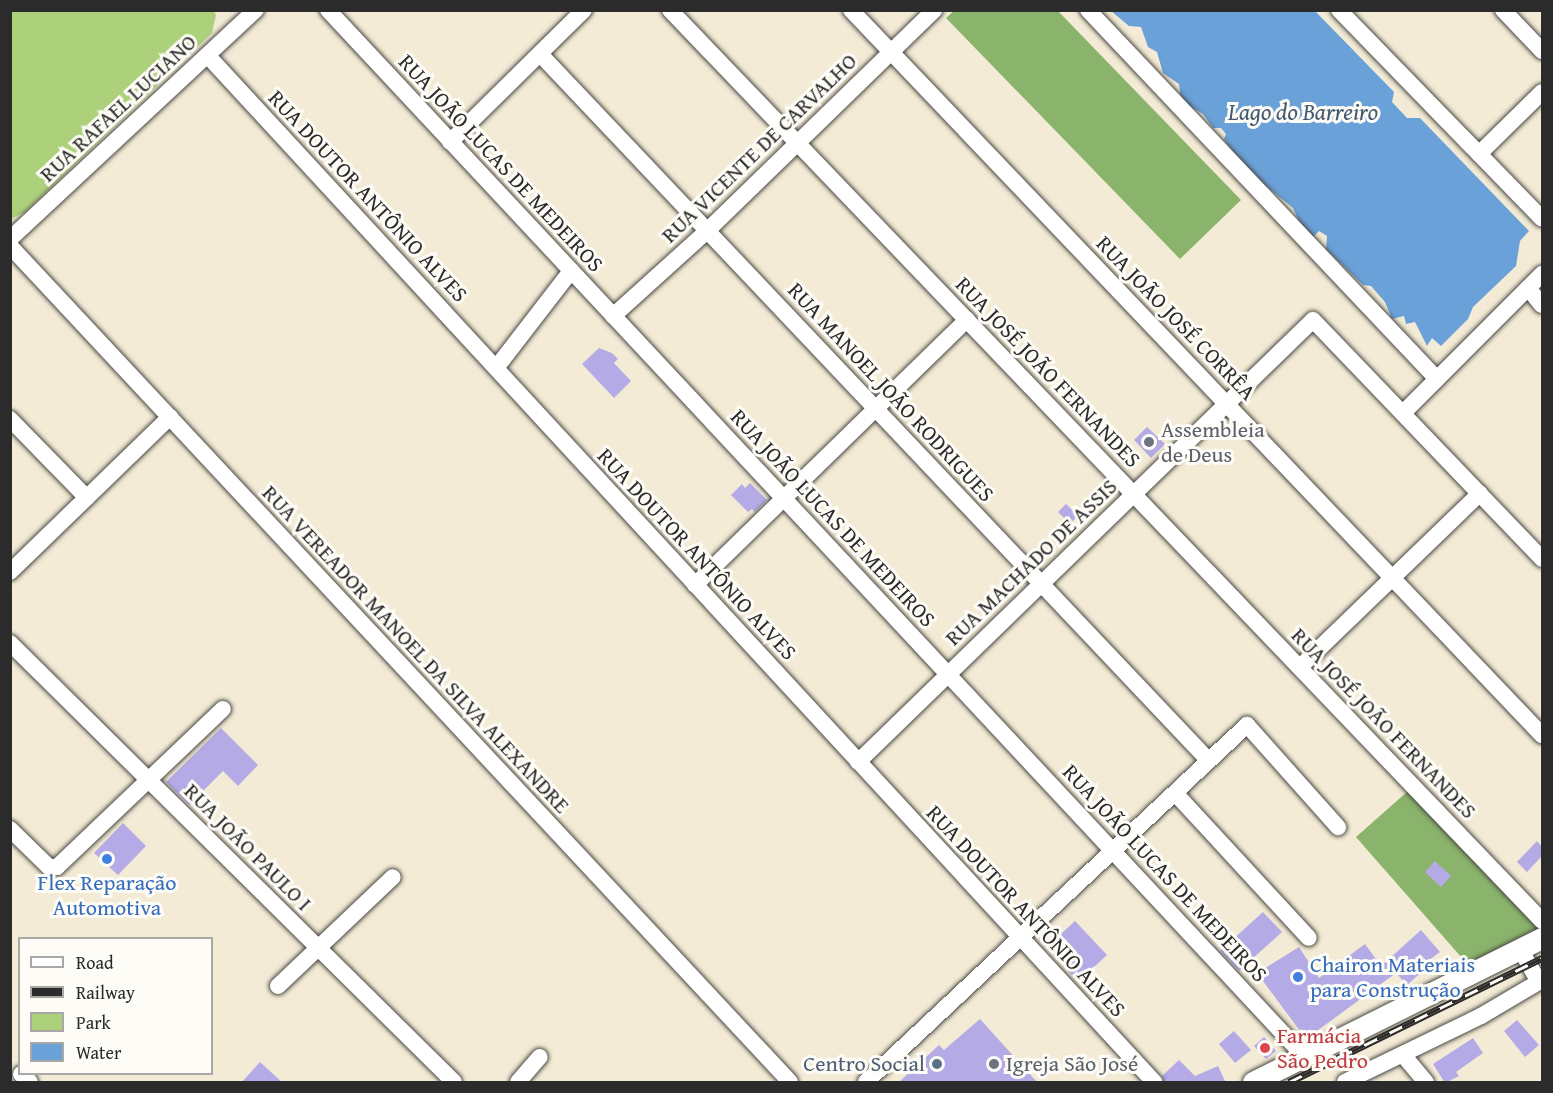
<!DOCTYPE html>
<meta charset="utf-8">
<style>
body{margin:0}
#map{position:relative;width:1553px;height:1093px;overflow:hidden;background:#f3ebd5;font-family:"Gentium Book Plus",serif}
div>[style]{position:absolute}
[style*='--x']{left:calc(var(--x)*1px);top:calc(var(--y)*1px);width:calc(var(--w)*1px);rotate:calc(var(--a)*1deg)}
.green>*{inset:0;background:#add17b}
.forest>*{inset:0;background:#8ab36b}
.water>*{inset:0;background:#6aa1d8}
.building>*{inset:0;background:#b4abe6}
.roads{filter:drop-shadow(0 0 2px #494844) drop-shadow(0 0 2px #494844)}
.minor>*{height:16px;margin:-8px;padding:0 8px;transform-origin:8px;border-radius:8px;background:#fff}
.major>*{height:21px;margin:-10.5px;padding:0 10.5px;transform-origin:10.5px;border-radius:10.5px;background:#fff}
.rail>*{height:7px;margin-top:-3.5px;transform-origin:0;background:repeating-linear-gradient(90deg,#fdfcf7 0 14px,#2b2b2b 0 28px);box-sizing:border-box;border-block:2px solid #2b2b2b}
.dots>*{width:16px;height:16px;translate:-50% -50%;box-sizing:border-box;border:3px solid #fdfcf7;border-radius:50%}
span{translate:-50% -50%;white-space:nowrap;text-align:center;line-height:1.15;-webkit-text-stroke:6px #fdfcf7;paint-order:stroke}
.street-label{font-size:22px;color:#2b2b2b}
.worship-label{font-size:22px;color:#5b616d}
.left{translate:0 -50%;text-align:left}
.shop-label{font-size:22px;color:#366cbe}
.health-label{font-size:22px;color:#be3a42}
.service-label{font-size:22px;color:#4e5e75}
.right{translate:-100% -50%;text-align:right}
.water-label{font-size:24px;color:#445a70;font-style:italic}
.frame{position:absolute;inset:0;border:12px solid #2b2b2b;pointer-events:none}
.legend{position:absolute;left:18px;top:937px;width:195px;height:138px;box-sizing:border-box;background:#fdfcf7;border:2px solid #a9a8a5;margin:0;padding:8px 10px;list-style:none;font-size:18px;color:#2b2b2b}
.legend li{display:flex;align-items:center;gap:12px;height:30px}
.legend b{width:30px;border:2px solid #a9a8a5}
</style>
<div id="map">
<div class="green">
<i style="clip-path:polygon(213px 10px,216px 15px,212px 33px,25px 212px,11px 219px,11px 11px)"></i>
</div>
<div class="forest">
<i style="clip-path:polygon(955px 10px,1058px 11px,1241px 200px,1180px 259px,946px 18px)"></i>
<i style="clip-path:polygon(1408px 791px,1540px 928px,1469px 966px,1356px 837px)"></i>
</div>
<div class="water">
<i style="clip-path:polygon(1111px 11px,1315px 11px,1394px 92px,1392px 102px,1407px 118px,1420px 118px,1529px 231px,1520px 241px,1516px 266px,1473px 307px,1468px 319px,1441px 346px,1432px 338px,1427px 346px,1415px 322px,1406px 324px,1404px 316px,1392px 319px,1385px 302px,1371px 286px,1363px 285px,1326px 249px,1327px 236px,1319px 231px,1313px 237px,1301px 226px,1293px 208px,1243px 167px,1224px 139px,1226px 134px,1221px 128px,1213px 128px,1203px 114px,1181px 101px,1179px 84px,1163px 73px,1157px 52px,1148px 47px,1141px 27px,1129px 26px)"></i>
</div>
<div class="building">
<i style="clip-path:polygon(599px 348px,612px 353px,618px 359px,614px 363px,631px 381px,614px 398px,582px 364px)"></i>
<i style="clip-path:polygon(1147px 427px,1165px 444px,1151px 458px,1134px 440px)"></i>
<i style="clip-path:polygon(750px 483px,767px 500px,755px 512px,752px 509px,748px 512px,731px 495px,742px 484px,745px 488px)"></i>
<i style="clip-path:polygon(1066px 504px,1078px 516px,1070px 524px,1058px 512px)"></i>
<i style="clip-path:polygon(221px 728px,258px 765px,238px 786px,223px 771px,189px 805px,166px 782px)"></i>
<i style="clip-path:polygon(123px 823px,146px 846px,118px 875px,94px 853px)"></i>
<i style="clip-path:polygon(1537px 841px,1542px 847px,1542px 856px,1527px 872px,1517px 862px)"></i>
<i style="clip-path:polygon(1435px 861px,1451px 876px,1441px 887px,1425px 872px)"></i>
<i style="clip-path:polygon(1263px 912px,1282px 932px,1239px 971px,1220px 951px)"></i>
<i style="clip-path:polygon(1075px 921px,1107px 955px,1078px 982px,1047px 947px)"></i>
<i style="clip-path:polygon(1421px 930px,1440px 952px,1429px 960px,1432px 963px,1407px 985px,1396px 973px,1306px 1039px,1257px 973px,1299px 947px,1319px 978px,1365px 944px,1381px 966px)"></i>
<i style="clip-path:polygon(980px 1019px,1038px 1083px,898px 1083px,939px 1045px,944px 1050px)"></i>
<i style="clip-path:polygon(1517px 1020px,1539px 1045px,1525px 1057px,1504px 1031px)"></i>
<i style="clip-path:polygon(1234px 1031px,1251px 1050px,1235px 1063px,1219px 1044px)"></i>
<i style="clip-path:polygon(1264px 1037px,1276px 1051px,1266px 1059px,1254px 1046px)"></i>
<i style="clip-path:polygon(1473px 1038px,1483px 1053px,1456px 1072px,1459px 1076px,1445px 1083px,1433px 1064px)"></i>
<i style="clip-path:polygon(1179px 1060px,1195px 1076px,1218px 1066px,1226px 1083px,1164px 1083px,1162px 1076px)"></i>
<i style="clip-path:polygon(260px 1062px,283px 1083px,241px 1083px)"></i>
</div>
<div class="roads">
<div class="minor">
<i style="--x:328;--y:10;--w:1432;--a:46.98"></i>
<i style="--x:670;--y:10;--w:1261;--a:46.25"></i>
<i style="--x:851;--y:10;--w:1002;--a:46.38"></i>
<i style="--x:1088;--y:10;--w:508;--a:46.6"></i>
<i style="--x:1339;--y:10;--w:291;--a:45.8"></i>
<i style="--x:1503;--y:10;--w:57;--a:46.4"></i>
<i style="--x:540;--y:54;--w:973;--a:46.58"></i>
<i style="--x:208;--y:56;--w:1396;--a:47.32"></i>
<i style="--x:450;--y:142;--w:188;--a:-44.6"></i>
<i style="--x:1479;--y:154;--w:88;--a:-44.5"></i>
<i style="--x:10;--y:239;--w:336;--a:-43"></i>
<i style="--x:10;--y:246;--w:1143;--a:46.98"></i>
<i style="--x:1528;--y:288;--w:22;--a:51"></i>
<i style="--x:613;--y:316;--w:127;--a:-42.1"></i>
<i style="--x:707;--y:231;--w:317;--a:-44.2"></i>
<i style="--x:496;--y:368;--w:123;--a:-52.3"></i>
<i style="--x:1403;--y:413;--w:197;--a:-45"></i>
<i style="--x:10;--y:419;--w:110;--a:45.7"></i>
<i style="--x:10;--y:572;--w:223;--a:-44.1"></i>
<i style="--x:695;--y:585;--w:380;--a:-44.3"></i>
<i style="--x:10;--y:643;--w:624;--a:44.68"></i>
<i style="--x:1300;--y:667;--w:250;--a:-44"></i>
<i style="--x:858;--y:762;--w:634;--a:-44.17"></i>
<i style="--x:1313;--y:320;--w:331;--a:46.2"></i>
<i style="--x:1175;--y:793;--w:197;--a:47.3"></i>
<i style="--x:10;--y:829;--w:54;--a:44.3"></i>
<i style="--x:49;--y:867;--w:8;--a:0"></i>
<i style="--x:57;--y:867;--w:229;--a:-43.6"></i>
<i style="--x:1520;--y:949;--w:38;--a:60"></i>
<i style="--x:278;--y:986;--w:158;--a:-43.5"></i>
<i style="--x:1404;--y:1056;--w:34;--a:50"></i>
<i style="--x:21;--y:1074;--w:12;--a:42"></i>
<i style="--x:518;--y:1082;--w:33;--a:-49"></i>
<i style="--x:866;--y:1082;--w:522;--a:-43.14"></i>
<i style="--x:1247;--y:725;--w:137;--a:48.3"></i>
<i style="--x:1345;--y:1082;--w:151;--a:-25.9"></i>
<i style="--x:1481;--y:1016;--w:71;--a:-30.5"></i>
</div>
<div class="major">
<i style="--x:1253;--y:1082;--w:323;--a:-26.5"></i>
</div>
</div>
<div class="rail">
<i style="--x:1289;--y:1082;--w:282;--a:-26.1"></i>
</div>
<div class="dots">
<i style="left:1149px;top:442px;background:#6b7280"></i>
<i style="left:107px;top:859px;background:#3f7fe0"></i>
<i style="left:1298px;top:977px;background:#3f7fe0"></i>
<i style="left:1265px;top:1048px;background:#e0444e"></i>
<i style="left:937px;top:1064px;background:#5c6f8a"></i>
<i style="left:994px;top:1064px;background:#6b7280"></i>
</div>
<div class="street-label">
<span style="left:118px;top:108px;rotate:-43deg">RUA RAFAEL LUCIANO</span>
<span style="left:759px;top:148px;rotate:-44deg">RUA VICENTE DE CARVALHO</span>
<span style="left:501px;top:163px;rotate:47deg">RUA JOÃO LUCAS DE MEDEIROS</span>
<span style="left:368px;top:196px;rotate:47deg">RUA DOUTOR ANTÔNIO ALVES</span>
<span style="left:1176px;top:318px;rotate:46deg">RUA JOÃO JOSÉ CORRÊA</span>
<span style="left:1048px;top:372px;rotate:46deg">RUA JOSÉ JOÃO FERNANDES</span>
<span style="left:891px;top:392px;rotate:47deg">RUA MANOEL JOÃO RODRIGUES</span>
<span style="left:833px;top:518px;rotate:47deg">RUA JOÃO LUCAS DE MEDEIROS</span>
<span style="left:697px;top:554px;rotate:47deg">RUA DOUTOR ANTÔNIO ALVES</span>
<span style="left:1031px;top:562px;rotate:-44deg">RUA MACHADO DE ASSIS</span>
<span style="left:416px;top:649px;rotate:47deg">RUA VEREADOR MANOEL DA SILVA ALEXANDRE</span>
<span style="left:1384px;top:723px;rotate:46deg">RUA JOSÉ JOÃO FERNANDES</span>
<span style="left:248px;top:847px;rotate:45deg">RUA JOÃO PAULO I</span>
<span style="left:1165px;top:873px;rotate:47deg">RUA JOÃO LUCAS DE MEDEIROS</span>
<span style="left:1026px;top:911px;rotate:47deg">RUA DOUTOR ANTÔNIO ALVES</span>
</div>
<div class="worship-label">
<span class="left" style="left:1161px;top:442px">Assembleia<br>de Deus</span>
<span class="left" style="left:1006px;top:1064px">Igreja São José</span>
</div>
<div class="shop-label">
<span style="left:107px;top:895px">Flex Reparação<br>Automotiva</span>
<span class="left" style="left:1310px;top:977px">Chairon Materiais<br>para Construção</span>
</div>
<div class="health-label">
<span class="left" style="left:1277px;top:1048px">Farmácia<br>São Pedro</span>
</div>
<div class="service-label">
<span class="right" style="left:925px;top:1064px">Centro Social</span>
</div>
<div class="water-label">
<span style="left:1303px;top:112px">Lago do Barreiro</span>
</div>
<div class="frame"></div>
<ul class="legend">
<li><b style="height:8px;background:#fff"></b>Road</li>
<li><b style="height:8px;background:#2b2b2b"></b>Railway</li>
<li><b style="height:16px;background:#add17b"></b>Park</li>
<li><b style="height:16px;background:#6aa1d8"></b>Water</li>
</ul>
</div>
